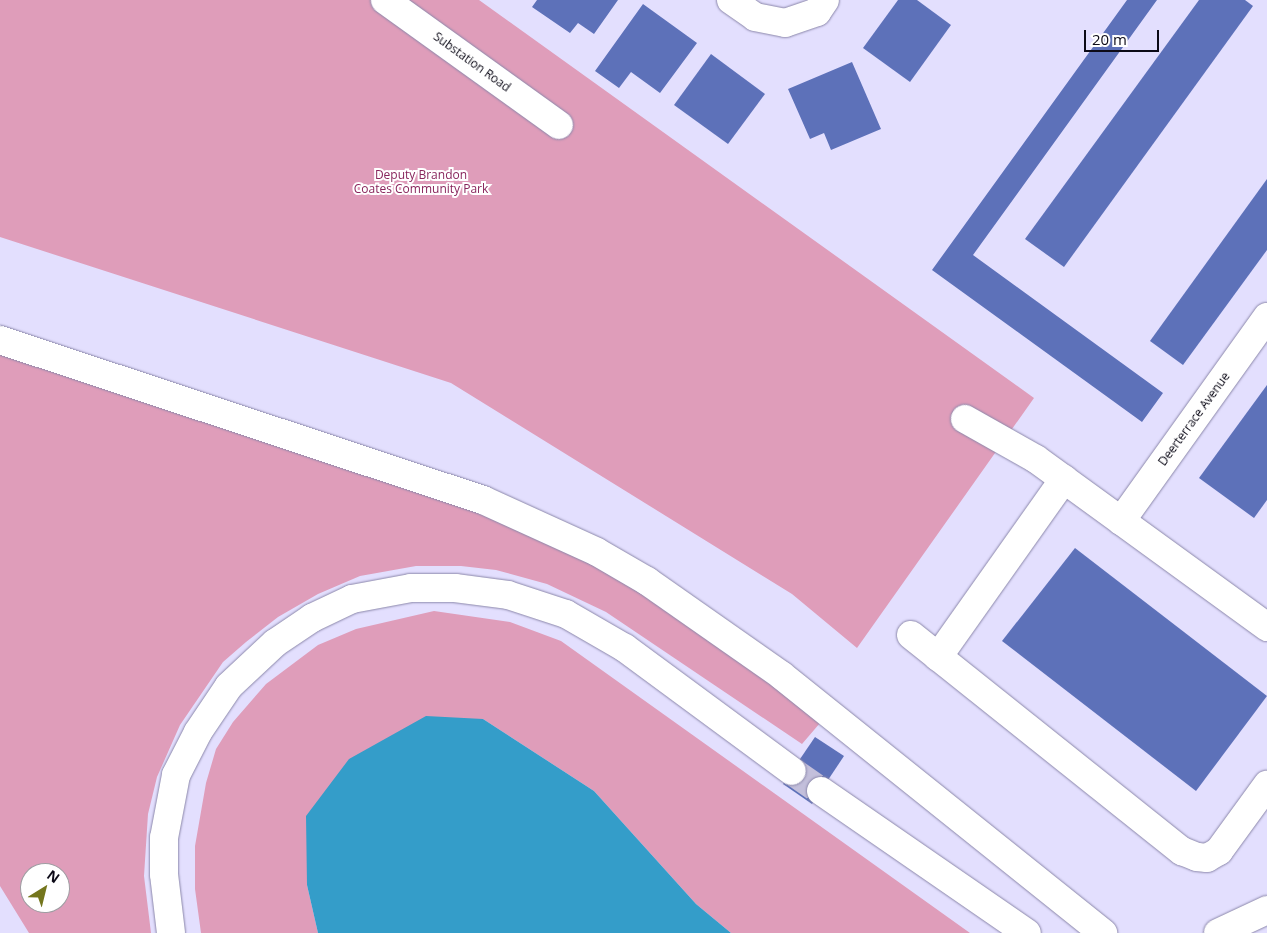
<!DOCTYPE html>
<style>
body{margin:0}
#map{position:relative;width:1267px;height:933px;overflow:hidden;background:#e3dffe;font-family:"Open Sans",sans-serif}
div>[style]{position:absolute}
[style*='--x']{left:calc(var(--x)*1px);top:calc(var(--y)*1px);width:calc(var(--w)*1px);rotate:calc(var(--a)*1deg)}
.green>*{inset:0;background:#df9dba}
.water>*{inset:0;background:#349dc9}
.building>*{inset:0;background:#5d71b9}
.highway-tunnel>*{height:28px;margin-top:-14px;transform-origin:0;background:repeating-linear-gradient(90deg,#c3bfdb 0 28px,transparent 0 42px)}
.roads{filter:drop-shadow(0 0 1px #8b87aa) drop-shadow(0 0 1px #8b87aa)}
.minor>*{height:28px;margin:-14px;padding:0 14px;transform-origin:14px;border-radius:14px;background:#fff}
.highway>*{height:28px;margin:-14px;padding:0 14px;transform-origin:14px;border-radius:14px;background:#fff}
span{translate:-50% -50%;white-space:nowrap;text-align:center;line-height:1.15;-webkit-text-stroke:4px #fff;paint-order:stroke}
.street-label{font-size:12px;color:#0c0a17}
.park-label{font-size:12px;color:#88255c}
.north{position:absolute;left:20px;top:863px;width:50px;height:50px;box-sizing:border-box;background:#fff;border:1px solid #9e9da2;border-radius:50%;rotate:36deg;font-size:14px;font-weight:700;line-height:20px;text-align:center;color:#0c0a17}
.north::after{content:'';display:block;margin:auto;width:18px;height:22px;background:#74761d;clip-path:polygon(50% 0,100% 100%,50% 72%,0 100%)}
.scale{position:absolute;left:1084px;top:30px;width:75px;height:22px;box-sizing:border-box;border:2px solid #0c0a17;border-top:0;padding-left:6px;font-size:15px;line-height:18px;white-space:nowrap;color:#0c0a17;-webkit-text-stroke:4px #fff;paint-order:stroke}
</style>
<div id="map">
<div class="green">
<i style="clip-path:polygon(0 0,479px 0,1034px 398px,857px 648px,792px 594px,451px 383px,0 237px)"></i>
<i style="clip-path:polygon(evenodd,0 351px,452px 499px,592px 560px,728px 650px,820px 723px,802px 744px,606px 612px,547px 584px,496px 570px,461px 566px,416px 566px,360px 576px,318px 594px,278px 617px,246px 642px,223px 662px,180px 725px,157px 777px,148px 814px,144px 876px,151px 933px,29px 933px,0 886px,0 351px,30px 873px,60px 873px,60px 903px,30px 903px,30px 873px)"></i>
<i style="clip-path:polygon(434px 611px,510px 622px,561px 641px,970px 933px,731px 933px,696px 904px,594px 791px,483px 719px,307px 885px,318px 933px,201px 933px,195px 889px,195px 846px,206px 783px,216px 749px,233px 722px,266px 684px,318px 645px,356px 629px)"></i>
</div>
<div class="water">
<i style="clip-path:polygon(426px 716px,483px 719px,594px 791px,696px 904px,731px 933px,318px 933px,307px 885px,306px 816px,349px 759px)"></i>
</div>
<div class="building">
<i style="clip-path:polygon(537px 0,618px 0,594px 34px,578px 23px,570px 33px,532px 7px)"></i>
<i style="clip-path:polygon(898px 0,917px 0,951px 25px,910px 82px,863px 48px)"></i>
<i style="clip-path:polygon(1127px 0,1157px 0,973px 255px,1163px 393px,1142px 422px,932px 270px)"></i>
<i style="clip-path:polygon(1199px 0,1245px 0,1253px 6px,1064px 267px,1025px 239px)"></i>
<i style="clip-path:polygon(643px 4px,697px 43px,660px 93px,631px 72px,619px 88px,595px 71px)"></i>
<i style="clip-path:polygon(711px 54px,765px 94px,728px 144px,674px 105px)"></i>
<i style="clip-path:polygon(852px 62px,881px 129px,831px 150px,824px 133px,810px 139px,788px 89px)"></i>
<i style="clip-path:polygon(1267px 179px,1267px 250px,1183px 365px,1150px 341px)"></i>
<i style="clip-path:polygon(1267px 385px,1267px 500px,1254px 518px,1199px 478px)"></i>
<i style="clip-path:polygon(1075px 548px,1267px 696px,1196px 791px,1002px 641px)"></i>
<i style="clip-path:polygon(815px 737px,844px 756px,812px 804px,783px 784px)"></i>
</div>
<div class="highway-tunnel">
<i style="--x:792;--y:771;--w:35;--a:35"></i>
</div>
<div class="roads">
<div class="minor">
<i style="--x:385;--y:0;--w:214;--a:35.7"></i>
<i style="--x:731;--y:0;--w:29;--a:35"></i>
<i style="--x:755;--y:17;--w:31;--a:11"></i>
<i style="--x:785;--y:23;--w:34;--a:-19"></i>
<i style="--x:817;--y:12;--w:14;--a:-56"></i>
<i style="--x:965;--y:419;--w:81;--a:29.4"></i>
<i style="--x:1036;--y:459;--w:286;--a:36"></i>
<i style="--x:1121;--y:521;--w:251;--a:-54.4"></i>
<i style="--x:911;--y:635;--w:347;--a:38.6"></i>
<i style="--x:1182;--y:851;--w:16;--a:22"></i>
<i style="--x:1197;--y:857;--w:10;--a:6"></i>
<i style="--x:1207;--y:858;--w:14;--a:-30"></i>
<i style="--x:1219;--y:851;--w:82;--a:-54"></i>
<i style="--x:938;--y:657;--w:218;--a:-54.7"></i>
</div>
<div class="highway">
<i style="--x:0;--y:340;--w:509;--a:18.33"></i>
<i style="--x:483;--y:500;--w:125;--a:24.5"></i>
<i style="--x:597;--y:552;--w:58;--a:30.1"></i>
<i style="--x:647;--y:581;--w:164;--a:35"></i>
<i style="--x:781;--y:675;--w:413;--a:38.7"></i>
<i style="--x:821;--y:791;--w:250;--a:34.6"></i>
<i style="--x:171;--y:933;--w:59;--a:-96.8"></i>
<i style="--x:164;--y:874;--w:36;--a:-90"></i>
<i style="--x:164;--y:838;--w:64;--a:-79.2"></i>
<i style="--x:176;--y:775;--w:48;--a:-62.9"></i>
<i style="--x:198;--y:732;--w:55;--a:-56"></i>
<i style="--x:229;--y:686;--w:63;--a:-43.1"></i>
<i style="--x:275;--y:643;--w:45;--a:-34"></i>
<i style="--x:312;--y:618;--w:44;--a:-25.4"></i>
<i style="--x:352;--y:599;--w:60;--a:-10.6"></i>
<i style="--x:411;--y:588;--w:44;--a:0"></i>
<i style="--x:455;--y:588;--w:53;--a:7.5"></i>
<i style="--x:508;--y:595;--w:61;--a:18.1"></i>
<i style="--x:566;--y:614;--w:68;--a:30"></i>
<i style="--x:625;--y:648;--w:207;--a:36.4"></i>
<i style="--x:1218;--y:933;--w:54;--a:-25.1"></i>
</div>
</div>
<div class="street-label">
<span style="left:472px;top:62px;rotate:36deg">Substation Road</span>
<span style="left:1194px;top:419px;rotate:-54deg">Deerterrace Avenue</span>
</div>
<div class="park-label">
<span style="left:421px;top:182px">Deputy Brandon<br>Coates Community Park</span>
</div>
<div class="north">N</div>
<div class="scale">20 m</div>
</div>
